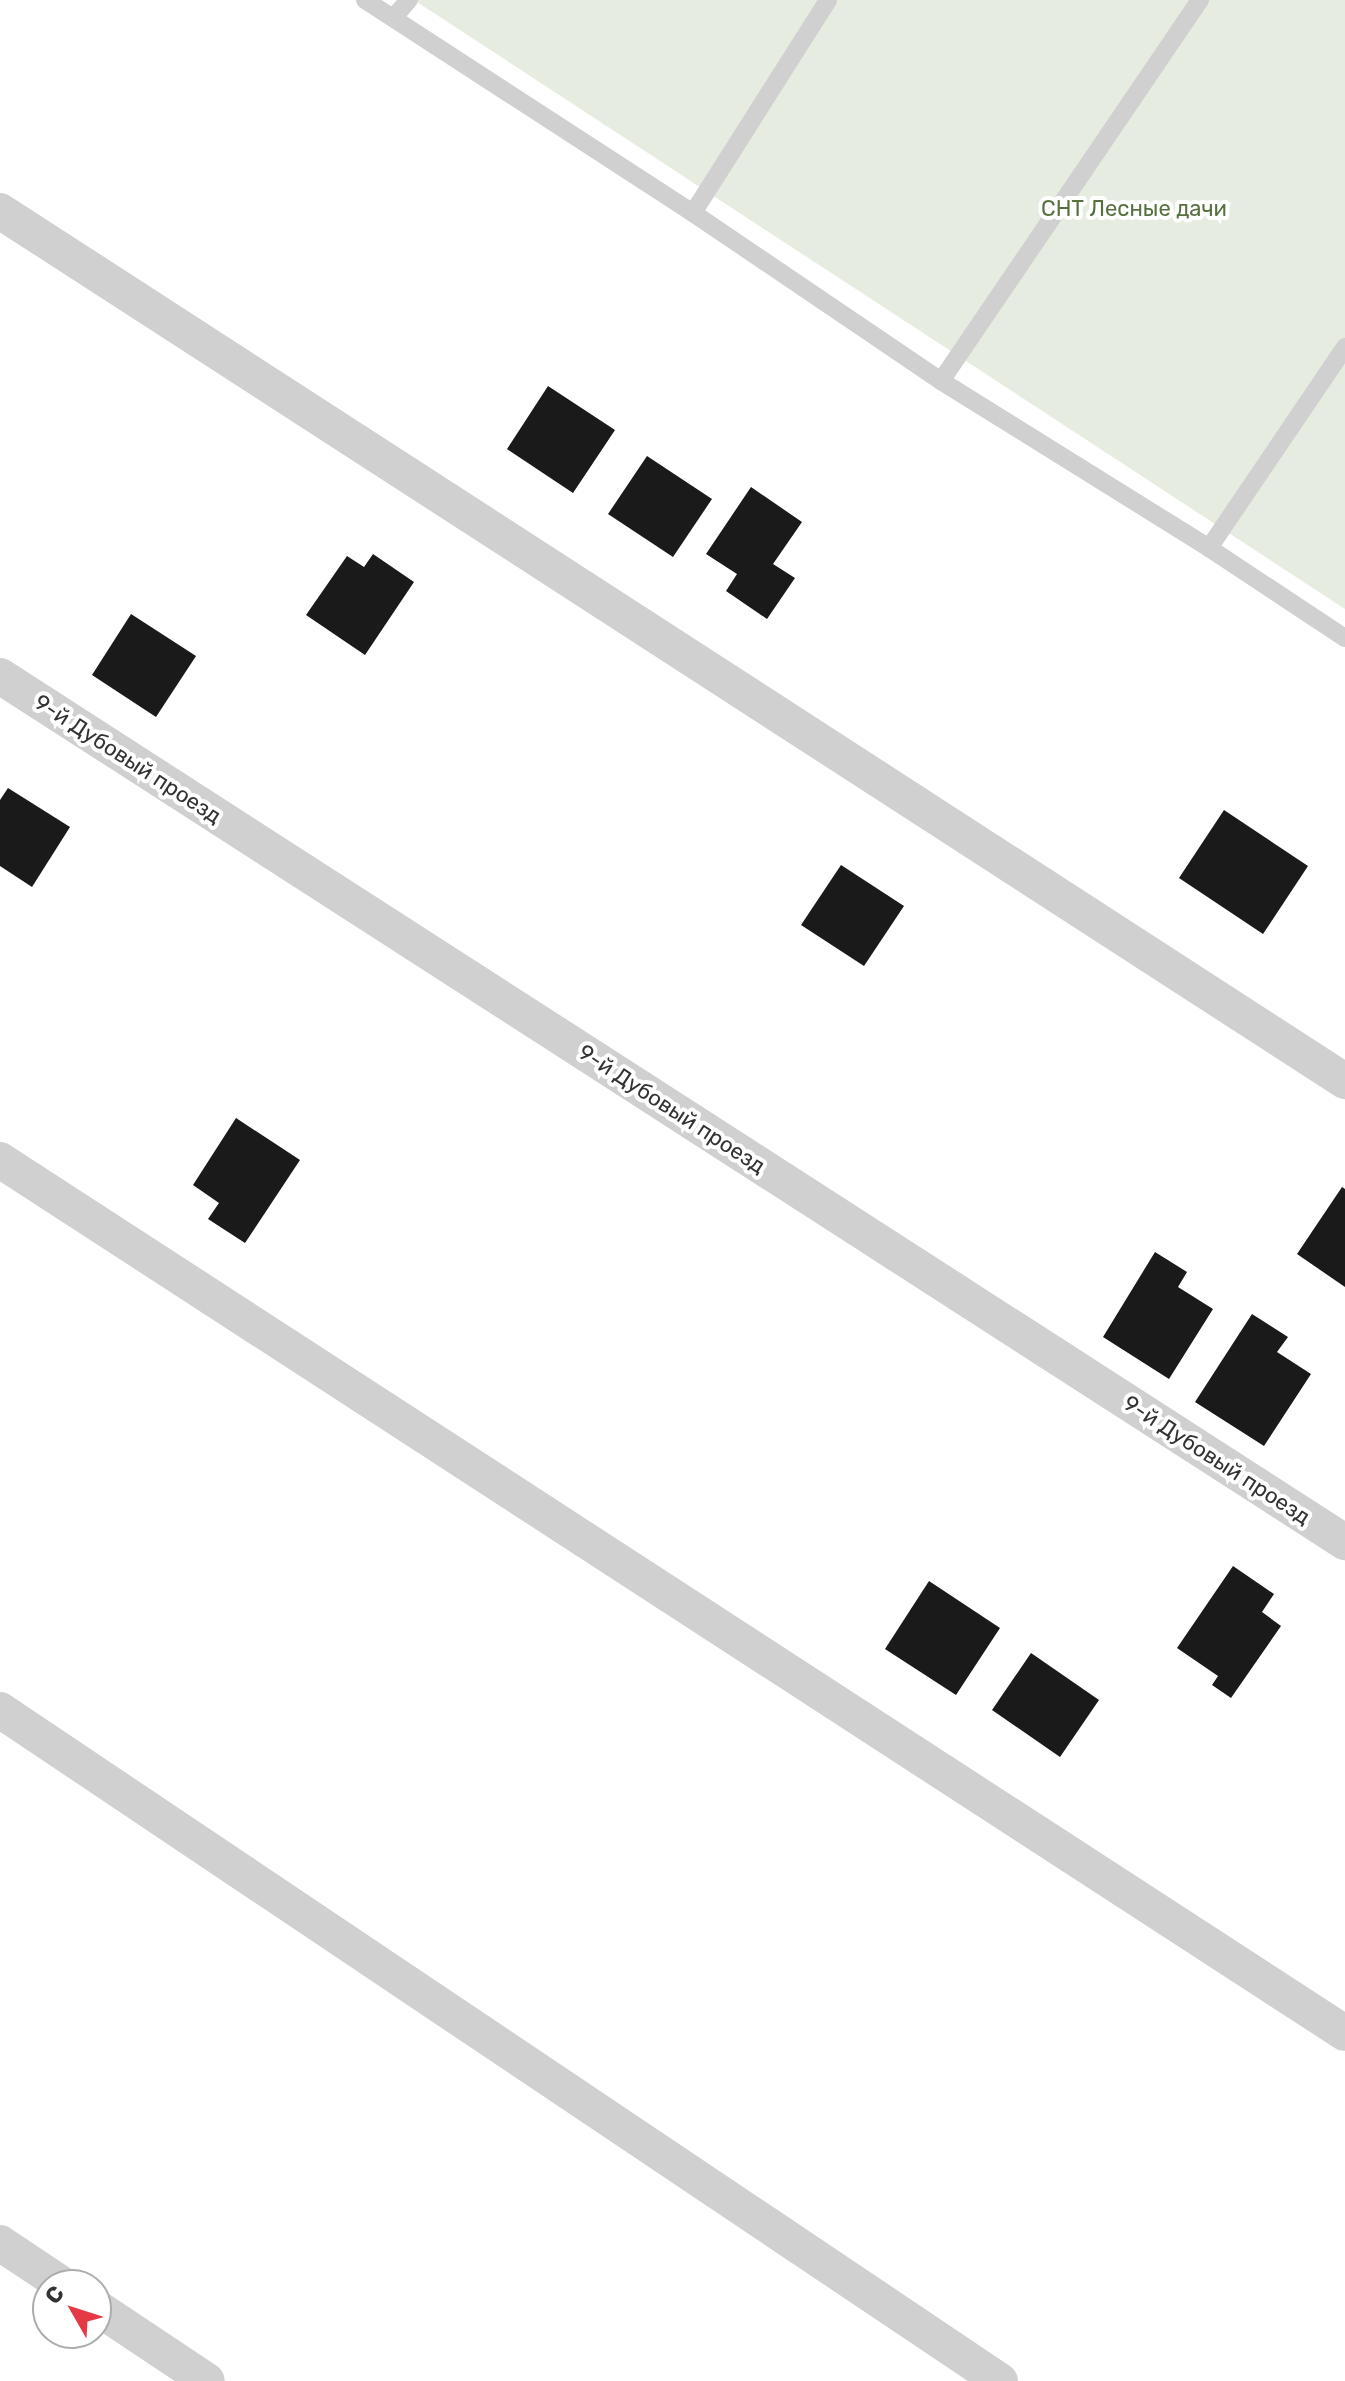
<!DOCTYPE html>
<meta charset="utf-8">
<style>
body{margin:0}
#map{position:relative;width:1345px;height:2381px;overflow:hidden;background:#fff;font-family:Rubik,sans-serif}
div>[style]{position:absolute}
[style*='--x']{left:calc(var(--x)*1px);top:calc(var(--y)*1px);width:calc(var(--w)*1px);rotate:calc(var(--a)*1deg)}
.green>*{inset:0;background:#e6ecdf}
.building>*{inset:0;background:#1a1a1a}
.lane>*{height:18px;margin:-9px;padding:0 9px;transform-origin:9px;border-radius:9px;background:#d0d0d0}
.street>*{height:36px;margin:-18px;padding:0 18px;transform-origin:18px;border-radius:18px;background:#d0d0d0}
span{translate:-50% -50%;white-space:nowrap;text-align:center;line-height:1.15;-webkit-text-stroke:8px #fff;paint-order:stroke}
.park-label{font-size:22px;color:#56703f}
.street-label{font-size:22px;color:#333}
.north{position:absolute;left:32px;top:2269px;width:80px;height:80px;box-sizing:border-box;background:#fff;border:2px solid #adadad;border-radius:50%;rotate:309deg;font-size:22px;font-weight:700;line-height:32px;text-align:center;color:#333}
.north::after{content:'';display:block;margin:auto;width:28px;height:36px;background:#e63946;clip-path:polygon(50% 0,100% 100%,50% 72%,0 100%)}
</style>
<div id="map">
<div class="green">
<i style="clip-path:polygon(414px 0,1345px 0,1345px 609px)"></i>
</div>
<div class="building">
<i style="clip-path:polygon(548px 386px,615px 430px,573px 493px,507px 449px)"></i>
<i style="clip-path:polygon(647px 456px,712px 499px,673px 557px,608px 514px)"></i>
<i style="clip-path:polygon(751px 487px,802px 522px,773px 564px,795px 578px,767px 619px,726px 591px,737px 574px,706px 554px)"></i>
<i style="clip-path:polygon(373px 554px,414px 582px,365px 655px,306px 615px,347px 556px,364px 567px)"></i>
<i style="clip-path:polygon(131px 614px,196px 656px,156px 717px,92px 675px)"></i>
<i style="clip-path:polygon(8px 788px,70px 827px,32px 887px,0 866px,0 800px)"></i>
<i style="clip-path:polygon(1224px 810px,1308px 866px,1263px 934px,1179px 878px)"></i>
<i style="clip-path:polygon(841px 865px,904px 906px,864px 966px,801px 925px)"></i>
<i style="clip-path:polygon(236px 1118px,300px 1160px,245px 1243px,208px 1219px,219px 1203px,193px 1185px)"></i>
<i style="clip-path:polygon(1342px 1187px,1345px 1189px,1345px 1287px,1297px 1254px)"></i>
<i style="clip-path:polygon(1155px 1252px,1187px 1272px,1178px 1287px,1213px 1309px,1169px 1379px,1103px 1337px)"></i>
<i style="clip-path:polygon(1252px 1314px,1288px 1337px,1277px 1352px,1311px 1374px,1264px 1446px,1195px 1402px)"></i>
<i style="clip-path:polygon(1233px 1566px,1274px 1594px,1262px 1612px,1281px 1626px,1231px 1698px,1212px 1685px,1218px 1676px,1177px 1648px)"></i>
<i style="clip-path:polygon(929px 1581px,1000px 1628px,956px 1695px,885px 1649px)"></i>
<i style="clip-path:polygon(1031px 1653px,1099px 1700px,1060px 1757px,992px 1710px)"></i>
</div>
<div class="lane">
<i style="--x:365;--y:0;--w:391;--a:33"></i>
<i style="--x:693;--y:213;--w:300;--a:34.1"></i>
<i style="--x:941;--y:381;--w:316;--a:31.9"></i>
<i style="--x:1209;--y:548;--w:163;--a:33.5"></i>
<i style="--x:394;--y:17;--w:23;--a:-49"></i>
<i style="--x:693;--y:213;--w:252;--a:-57.6"></i>
<i style="--x:941;--y:381;--w:461;--a:-55.8"></i>
<i style="--x:1209;--y:548;--w:243;--a:-55.9"></i>
</div>
<div class="street">
<i style="--x:0;--y:211;--w:1602;--a:32.9"></i>
<i style="--x:0;--y:676;--w:1600;--a:32.78"></i>
<i style="--x:0;--y:1160;--w:1603;--a:32.99"></i>
<i style="--x:0;--y:1710;--w:1204;--a:33.86"></i>
<i style="--x:0;--y:2243;--w:76;--a:33.7"></i>
<i style="--x:96;--y:2307;--w:133;--a:33.7"></i>
</div>
<div class="park-label">
<span style="left:1134px;top:209px">СНТ Лесные дачи</span>
</div>
<div class="street-label">
<span style="left:128px;top:759px;rotate:33deg">9-й Дубовый проезд</span>
<span style="left:672px;top:1109px;rotate:33deg">9-й Дубовый проезд</span>
<span style="left:1217px;top:1460px;rotate:33deg">9-й Дубовый проезд</span>
</div>
<div class="north">С</div>
</div>
